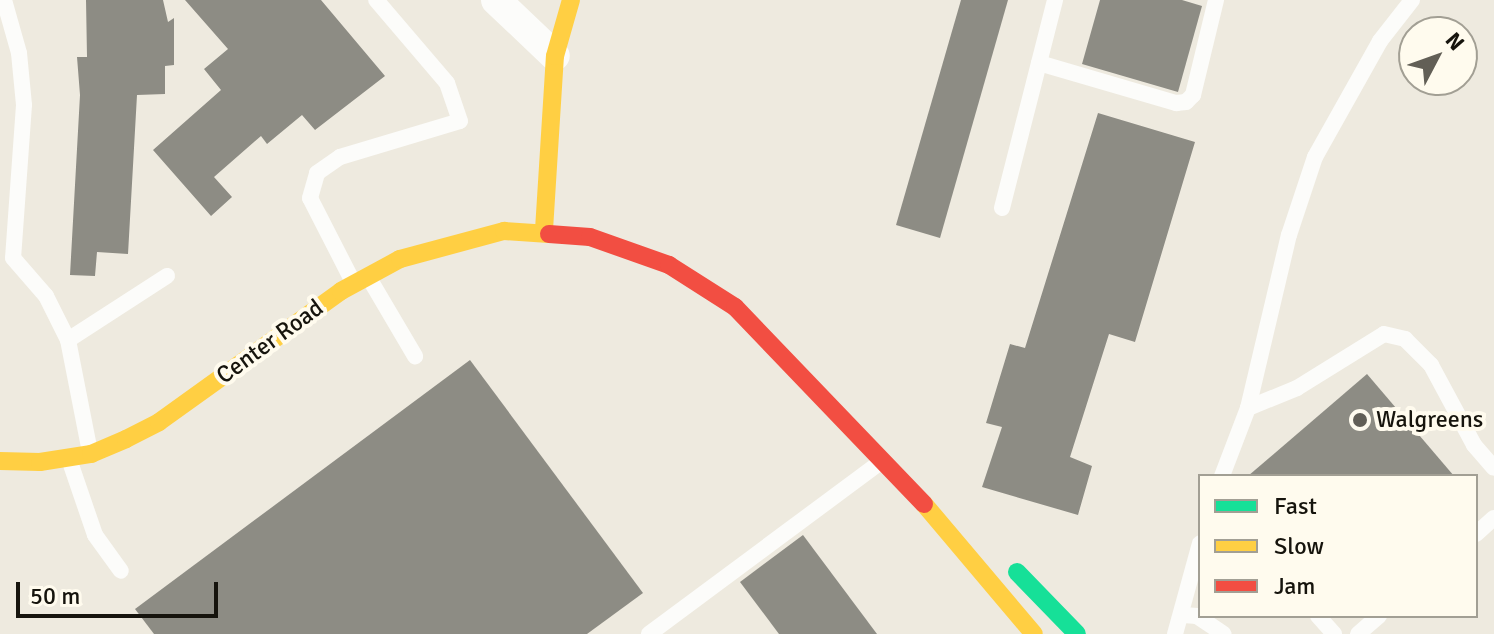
<!DOCTYPE html>
<style>
body{margin:0}
#map{position:relative;width:1494px;height:634px;overflow:hidden;background:#eeeadf;font-family:Signika,sans-serif}
div>[style]{position:absolute}
[style*='--x']{left:calc(var(--x)*1px);top:calc(var(--y)*1px);width:calc(var(--w)*1px);rotate:calc(var(--a)*1deg)}
.building>*{inset:0;background:#8d8c84}
.lane>*{height:16px;margin:-8px;padding:0 8px;transform-origin:8px;border-radius:8px;background:#fcfcfa}
.street>*{height:30px;margin:-15px;padding:0 15px;transform-origin:15px;border-radius:15px;background:#fcfcfa}
.fast>*{height:18px;margin:-9px;padding:0 9px;transform-origin:9px;border-radius:9px;background:#16e098}
.slow>*{height:18px;margin:-9px;padding:0 9px;transform-origin:9px;border-radius:9px;background:#ffcf43}
.jam>*{height:18px;margin:-9px;padding:0 9px;transform-origin:9px;border-radius:9px;background:#f24e42}
.dots>*{width:22px;height:22px;translate:-50% -50%;box-sizing:border-box;border:4px solid #fffbee;border-radius:50%}
span{translate:-50% -50%;white-space:nowrap;text-align:center;line-height:1.15;-webkit-text-stroke:8px #fffbee;paint-order:stroke}
.street-label{font-size:24px;color:#16140d}
.poi-label{font-size:24px;color:#16140d}
.left{translate:0 -50%;text-align:left}
.legend{position:absolute;left:1198px;top:474px;width:280px;height:144px;box-sizing:border-box;background:#fffbee;border:2px solid #a29f94;margin:0;padding:10px 14px;list-style:none;font-size:24px;color:#16140d}
.legend li{display:flex;align-items:center;gap:16px;height:40px}
.legend b{width:40px;border:2px solid #a29f94}
.north{position:absolute;left:1398px;top:16px;width:80px;height:80px;box-sizing:border-box;background:#fffbee;border:2px solid #a29f94;border-radius:50%;rotate:49deg;font-size:22px;font-weight:700;line-height:32px;text-align:center;color:#16140d}
.north::after{content:'';display:block;margin:auto;width:28px;height:36px;background:#625f56;clip-path:polygon(50% 0,100% 100%,50% 72%,0 100%)}
.scale{position:absolute;left:16px;top:582px;width:202px;height:36px;box-sizing:border-box;border:4px solid #16140d;border-top:0;padding-left:10px;font-size:24px;line-height:28px;white-space:nowrap;color:#16140d;-webkit-text-stroke:6px #fffbee;paint-order:stroke}
</style>
<div id="map">
<div class="building">
<i style="clip-path:polygon(86px 0,163px 0,168px 22px,174px 18px,174px 65px,165px 66px,165px 94px,137px 95px,128px 254px,97px 252px,95px 276px,70px 275px,80px 95px,77px 57px,87px 57px)"></i>
<i style="clip-path:polygon(185px 0,321px 0,385px 76px,315px 130px,302px 115px,267px 144px,261px 136px,214px 177px,232px 197px,211px 216px,153px 150px,221px 90px,204px 69px,228px 49px)"></i>
<i style="clip-path:polygon(961px 0,1008px 0,940px 238px,896px 225px)"></i>
<i style="clip-path:polygon(1100px 0,1182px 0,1202px 6px,1178px 92px,1082px 64px)"></i>
<i style="clip-path:polygon(1098px 113px,1195px 142px,1135px 342px,1109px 334px,1070px 457px,1092px 466px,1078px 515px,982px 487px,1002px 427px,986px 423px,1010px 344px,1025px 348px)"></i>
<i style="clip-path:polygon(470px 360px,643px 593px,587px 634px,154px 634px,135px 609px)"></i>
<i style="clip-path:polygon(1367px 374px,1454px 476px,1248px 476px)"></i>
<i style="clip-path:polygon(803px 535px,877px 634px,779px 634px,740px 582px)"></i>
</div>
<div class="lane">
<i style="--x:4;--y:0;--w:55;--a:74.2"></i>
<i style="--x:19;--y:53;--w:52;--a:84.5"></i>
<i style="--x:24;--y:105;--w:153;--a:94.1"></i>
<i style="--x:13;--y:258;--w:50;--a:49"></i>
<i style="--x:46;--y:296;--w:49;--a:63.4"></i>
<i style="--x:68;--y:340;--w:114;--a:78.9"></i>
<i style="--x:1039;--y:63;--w:143;--a:16.3"></i>
<i style="--x:1176;--y:103;--w:10;--a:-6"></i>
<i style="--x:1186;--y:102;--w:10;--a:-45"></i>
<i style="--x:1193;--y:95;--w:98;--a:-76.4"></i>
<i style="--x:1002;--y:208;--w:215;--a:-75.7"></i>
<i style="--x:369;--y:278;--w:91;--a:59.5"></i>
<i style="--x:353;--y:282;--w:94;--a:-117.1"></i>
<i style="--x:310;--y:198;--w:26;--a:-74"></i>
<i style="--x:317;--y:173;--w:28;--a:-35"></i>
<i style="--x:340;--y:157;--w:125;--a:-16.7"></i>
<i style="--x:460;--y:121;--w:40;--a:-108.9"></i>
<i style="--x:447;--y:83;--w:109;--a:-130.5"></i>
<i style="--x:68;--y:340;--w:118;--a:-32.9"></i>
<i style="--x:1248;--y:408;--w:53;--a:-22.2"></i>
<i style="--x:1297;--y:388;--w:102;--a:-31.8"></i>
<i style="--x:1384;--y:334;--w:22;--a:13"></i>
<i style="--x:1405;--y:339;--w:37;--a:45"></i>
<i style="--x:1431;--y:365;--w:91;--a:61.7"></i>
<i style="--x:1474;--y:445;--w:30;--a:49"></i>
<i style="--x:69;--y:459;--w:80;--a:71.1"></i>
<i style="--x:95;--y:535;--w:44;--a:54.2"></i>
<i style="--x:1222;--y:476;--w:73;--a:-69.1"></i>
<i style="--x:1248;--y:408;--w:178;--a:-76.7"></i>
<i style="--x:1289;--y:235;--w:82;--a:-71.6"></i>
<i style="--x:1315;--y:157;--w:133;--a:-60.7"></i>
<i style="--x:1380;--y:41;--w:52;--a:-52"></i>
<i style="--x:1476;--y:534;--w:24;--a:-42"></i>
<i style="--x:1183;--y:615;--w:14;--a:4"></i>
<i style="--x:1197;--y:616;--w:32;--a:34"></i>
<i style="--x:1318;--y:616;--w:24;--a:48"></i>
<i style="--x:649;--y:634;--w:290;--a:-36.6"></i>
<i style="--x:1175;--y:634;--w:94;--a:-74.6"></i>
<i style="--x:1358;--y:634;--w:28;--a:-41"></i>
</div>
<div class="street">
<i style="--x:496;--y:0;--w:81;--a:43.5"></i>
</div>
<div class="fast">
<i style="--x:1017;--y:572;--w:86;--a:45.9"></i>
</div>
<div class="slow">
<i style="--x:544;--y:230;--w:174;--a:-86.4"></i>
<i style="--x:555;--y:56;--w:58;--a:-74.1"></i>
<i style="--x:0;--y:461;--w:40;--a:1.4"></i>
<i style="--x:40;--y:462;--w:52;--a:-8.9"></i>
<i style="--x:91;--y:454;--w:38;--a:-23"></i>
<i style="--x:126;--y:439;--w:37;--a:-27"></i>
<i style="--x:159;--y:422;--w:224;--a:-35.7"></i>
<i style="--x:341;--y:291;--w:67;--a:-28.5"></i>
<i style="--x:400;--y:259;--w:108;--a:-15.1"></i>
<i style="--x:504;--y:231;--w:45;--a:3.8"></i>
<i style="--x:924;--y:504;--w:170;--a:49.8"></i>
</div>
<div class="jam">
<i style="--x:549;--y:234;--w:41;--a:4.2"></i>
<i style="--x:590;--y:237;--w:84;--a:19.5"></i>
<i style="--x:669;--y:265;--w:78;--a:32.5"></i>
<i style="--x:735;--y:307;--w:273;--a:46.2"></i>
</div>
<div class="dots">
<i style="left:1360px;top:420px;background:#625f56"></i>
</div>
<div class="street-label">
<span style="left:270px;top:342px;rotate:-36deg">Center Road</span>
</div>
<div class="poi-label">
<span class="left" style="left:1376px;top:420px">Walgreens</span>
</div>
<ul class="legend">
<li><b style="height:10px;background:#16e098"></b>Fast</li>
<li><b style="height:10px;background:#ffcf43"></b>Slow</li>
<li><b style="height:10px;background:#f24e42"></b>Jam</li>
</ul>
<div class="north">N</div>
<div class="scale">50 m</div>
</div>
